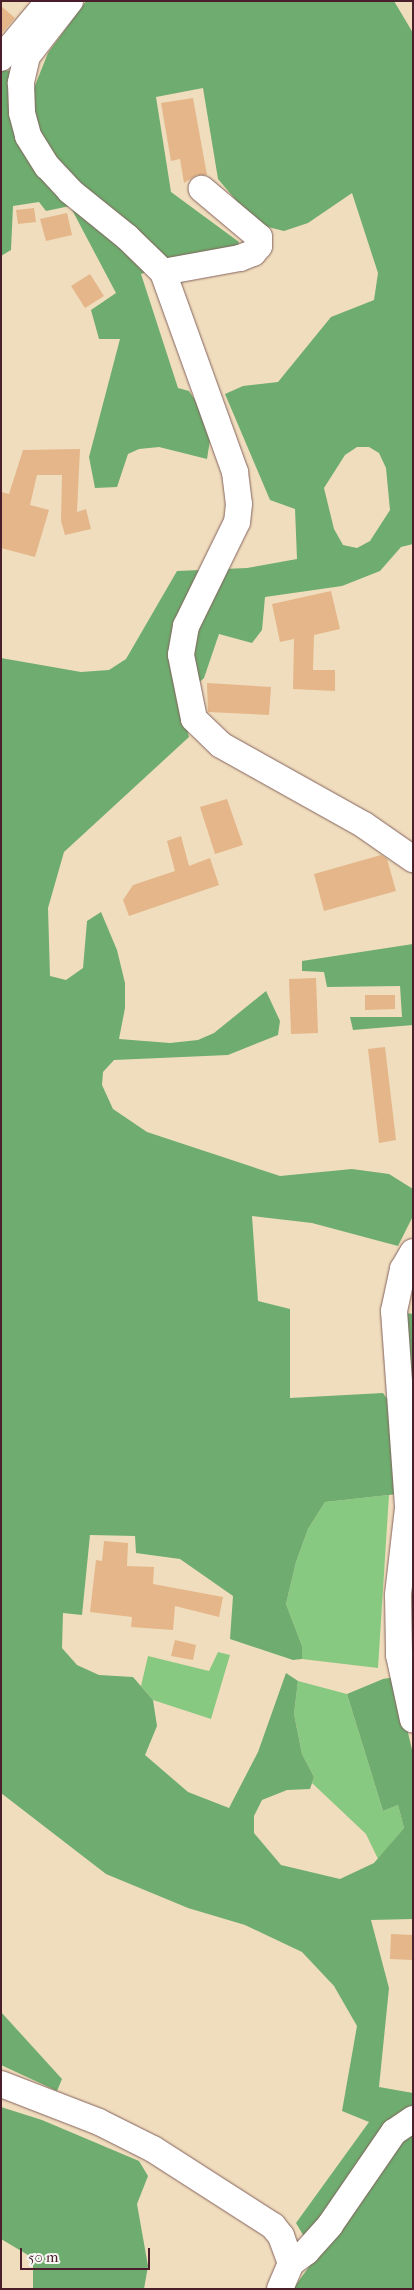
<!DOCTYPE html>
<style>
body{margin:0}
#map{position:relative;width:414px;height:2290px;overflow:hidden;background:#f0ddbd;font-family:"IM FELL French Canon",serif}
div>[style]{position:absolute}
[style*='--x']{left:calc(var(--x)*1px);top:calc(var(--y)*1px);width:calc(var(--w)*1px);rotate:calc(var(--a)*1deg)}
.green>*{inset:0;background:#88c981}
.forest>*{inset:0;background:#6ead6f}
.building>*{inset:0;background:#e4b689}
.roads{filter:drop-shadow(0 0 1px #84625e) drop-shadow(0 0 1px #84625e)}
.minor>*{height:26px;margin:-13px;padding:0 13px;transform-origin:13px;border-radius:13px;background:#fff}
span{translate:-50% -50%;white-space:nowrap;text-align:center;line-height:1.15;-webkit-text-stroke:4px #f6f6f2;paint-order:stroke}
.frame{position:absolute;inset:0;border:2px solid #4a1f2b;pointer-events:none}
.scale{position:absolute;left:20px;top:2248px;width:130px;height:22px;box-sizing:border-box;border:2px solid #4a1f2b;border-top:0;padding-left:6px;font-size:15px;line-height:18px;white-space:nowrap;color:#4a1f2b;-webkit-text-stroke:4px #f6f6f2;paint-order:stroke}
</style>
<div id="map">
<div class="green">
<i style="clip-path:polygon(389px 1495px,378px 1668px,302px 1659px,302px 1646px,286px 1604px,296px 1562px,308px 1529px,325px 1502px)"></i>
<i style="clip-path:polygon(218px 1652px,230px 1655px,211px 1719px,153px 1700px,141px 1686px,148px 1656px,209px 1671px)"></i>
<i style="clip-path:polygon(298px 1681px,347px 1694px,383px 1811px,398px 1805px,404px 1828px,378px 1859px,366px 1834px,312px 1783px,314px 1777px,302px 1754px,294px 1714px)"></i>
</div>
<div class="forest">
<i style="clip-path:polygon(evenodd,86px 1px,394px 1px,413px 33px,413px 544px,401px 547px,380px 571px,342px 586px,265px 597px,262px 630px,252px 643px,219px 634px,204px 678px,180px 700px,189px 737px,64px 852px,48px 908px,50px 976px,66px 980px,83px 968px,87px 921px,101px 912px,117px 950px,125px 983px,125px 1008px,119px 1039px,170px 1043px,198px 1040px,214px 1033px,266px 991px,280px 1021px,278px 1035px,228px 1055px,114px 1060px,103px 1072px,102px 1085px,113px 1109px,147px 1132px,280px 1176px,352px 1169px,389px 1174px,413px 1189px,413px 1216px,398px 1246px,312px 1223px,252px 1216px,258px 1301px,290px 1309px,290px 1398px,383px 1393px,395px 1410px,398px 1494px,325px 1502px,308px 1529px,296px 1562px,286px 1604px,302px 1646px,302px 1659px,293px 1660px,230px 1639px,233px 1596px,180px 1559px,136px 1553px,135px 1536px,90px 1535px,82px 1615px,63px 1613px,62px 1648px,77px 1665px,99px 1675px,133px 1677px,153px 1700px,157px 1726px,145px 1755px,188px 1792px,229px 1808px,258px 1752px,286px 1673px,298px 1681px,294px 1714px,302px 1754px,314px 1777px,310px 1789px,287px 1790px,262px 1800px,254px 1816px,254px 1833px,281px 1865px,340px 1879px,374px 1863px,404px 1828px,398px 1805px,383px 1811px,347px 1694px,383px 1679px,395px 1677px,413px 1754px,413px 1919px,371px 1920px,389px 1988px,379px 2087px,413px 2093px,413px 2289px,293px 2289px,316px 2257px,296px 2223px,369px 2122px,342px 2111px,357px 2026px,334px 1986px,302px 1952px,245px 1925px,188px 1908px,106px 1874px,1px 1793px,1px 658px,81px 672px,109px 670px,126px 659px,177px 571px,247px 568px,297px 559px,295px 509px,270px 500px,225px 394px,243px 386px,278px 382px,331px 317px,374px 300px,378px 273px,352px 193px,308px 223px,284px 231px,256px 224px,218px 179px,203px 88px,156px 97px,171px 192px,239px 242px,235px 254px,183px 258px,141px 274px,178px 388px,189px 391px,203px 412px,210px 440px,207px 459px,159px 447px,139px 449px,128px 454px,117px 487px,95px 488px,89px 457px,120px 339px,99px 339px,91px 310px,116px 293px,70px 206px,46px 211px,39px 202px,13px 206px,11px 250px,1px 256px,1px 70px,12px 71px,30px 98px,48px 53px,86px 1px,357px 447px,369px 447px,379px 453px,386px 468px,390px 510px,370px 541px,357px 548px,343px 545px,334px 529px,324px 488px,345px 455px,357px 447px)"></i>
<i style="clip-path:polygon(413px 944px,413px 1025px,353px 1030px,350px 1017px,402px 1017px,400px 986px,327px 987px,324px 972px,302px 971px,302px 961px)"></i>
<i style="clip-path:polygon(406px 1313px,413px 1314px,413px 1421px)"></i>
<i style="clip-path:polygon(1px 2012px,62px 2079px,57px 2091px,1px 2065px)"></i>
<i style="clip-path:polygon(1px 2107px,42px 2120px,139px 2161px,148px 2176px,137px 2204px,148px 2266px,144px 2289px,33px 2289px,33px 2258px,1px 2239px)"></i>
</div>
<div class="building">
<i style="clip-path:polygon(1px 6px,15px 18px,1px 34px)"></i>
<i style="clip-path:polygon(193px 98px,207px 175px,197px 175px,184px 183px,180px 159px,171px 161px,161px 103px)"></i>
<i style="clip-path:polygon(34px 208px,36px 222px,18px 224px,16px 210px)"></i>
<i style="clip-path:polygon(67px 213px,72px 235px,46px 241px,40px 219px)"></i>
<i style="clip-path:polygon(90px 274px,104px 296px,85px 308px,71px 286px)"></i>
<i style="clip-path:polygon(80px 449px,77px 512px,86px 509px,91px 529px,65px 535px,61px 521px,62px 475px,37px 475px,30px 505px,49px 510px,35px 557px,1px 548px,1px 492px,9px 494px,23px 450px)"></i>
<i style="clip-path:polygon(331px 591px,340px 629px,314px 635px,313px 670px,335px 670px,335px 691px,293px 689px,294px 639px,280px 642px,272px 604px)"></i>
<i style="clip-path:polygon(207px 683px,271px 687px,269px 715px,208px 712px)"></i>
<i style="clip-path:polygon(227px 799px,243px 845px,215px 854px,200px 807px)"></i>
<i style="clip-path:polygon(181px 836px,189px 866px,210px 858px,219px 885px,129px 916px,123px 900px,133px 885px,175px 871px,167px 841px)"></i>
<i style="clip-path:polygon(381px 855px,387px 859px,396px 891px,324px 911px,314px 874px)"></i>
<i style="clip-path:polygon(316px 978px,318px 1033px,291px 1034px,289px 979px)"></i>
<i style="clip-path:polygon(365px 995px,395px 995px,395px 1009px,365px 1010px)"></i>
<i style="clip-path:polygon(385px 1047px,396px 1140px,379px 1143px,368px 1049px)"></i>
<i style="clip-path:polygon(104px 1541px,128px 1543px,127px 1566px,154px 1567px,153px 1584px,223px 1597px,219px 1617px,175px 1606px,173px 1630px,131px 1627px,132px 1617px,90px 1612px,96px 1560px,102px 1561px)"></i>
<i style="clip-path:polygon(175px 1640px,196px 1645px,193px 1660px,171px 1656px)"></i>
<i style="clip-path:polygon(391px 1934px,413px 1935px,413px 1960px,390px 1959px)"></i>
</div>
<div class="roads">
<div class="minor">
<i style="--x:70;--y:1;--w:70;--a:128"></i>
<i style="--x:27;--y:56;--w:28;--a:103"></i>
<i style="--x:21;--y:83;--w:30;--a:88"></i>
<i style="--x:22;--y:113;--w:24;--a:75"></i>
<i style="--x:28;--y:136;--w:36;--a:58"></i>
<i style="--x:47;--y:166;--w:34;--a:47"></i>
<i style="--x:70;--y:191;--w:73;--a:38.9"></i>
<i style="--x:127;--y:237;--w:50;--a:44.2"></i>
<i style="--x:163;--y:272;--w:213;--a:70.2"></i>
<i style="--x:235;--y:472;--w:32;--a:83"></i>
<i style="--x:239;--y:504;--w:18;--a:96"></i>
<i style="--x:237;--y:522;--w:116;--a:116.1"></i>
<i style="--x:186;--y:626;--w:29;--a:100"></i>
<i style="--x:181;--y:655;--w:65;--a:78.5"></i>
<i style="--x:194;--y:719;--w:37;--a:44"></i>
<i style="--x:221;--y:745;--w:164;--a:29.2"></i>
<i style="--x:364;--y:825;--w:60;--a:34.8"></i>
<i style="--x:1;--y:58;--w:75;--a:-49.9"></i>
<i style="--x:163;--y:272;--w:78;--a:-10.3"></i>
<i style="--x:240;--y:258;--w:14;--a:-21"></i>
<i style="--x:253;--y:253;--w:9;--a:-49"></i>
<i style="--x:259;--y:246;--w:9;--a:-90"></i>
<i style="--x:259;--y:237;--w:75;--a:-139.9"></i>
<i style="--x:413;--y:1252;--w:20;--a:120"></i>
<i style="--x:403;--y:1269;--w:43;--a:102.1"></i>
<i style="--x:394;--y:1311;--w:197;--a:85.9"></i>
<i style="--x:408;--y:1508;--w:88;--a:96.6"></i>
<i style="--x:398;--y:1595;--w:60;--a:89"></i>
<i style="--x:399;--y:1655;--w:66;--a:77.8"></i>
<i style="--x:1;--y:2084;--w:105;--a:21.2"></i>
<i style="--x:99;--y:2122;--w:60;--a:26.6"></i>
<i style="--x:153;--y:2149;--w:143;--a:32.7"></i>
<i style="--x:273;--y:2226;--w:13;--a:51"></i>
<i style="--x:281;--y:2236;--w:29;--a:70"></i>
<i style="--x:291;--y:2263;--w:28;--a:113"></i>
<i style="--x:291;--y:2263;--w:19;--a:-36"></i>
<i style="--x:306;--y:2252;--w:36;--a:-48"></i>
<i style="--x:330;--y:2225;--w:113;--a:-55.5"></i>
<i style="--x:394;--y:2132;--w:23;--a:-34"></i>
</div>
</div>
<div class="frame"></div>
<div class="scale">50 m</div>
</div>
